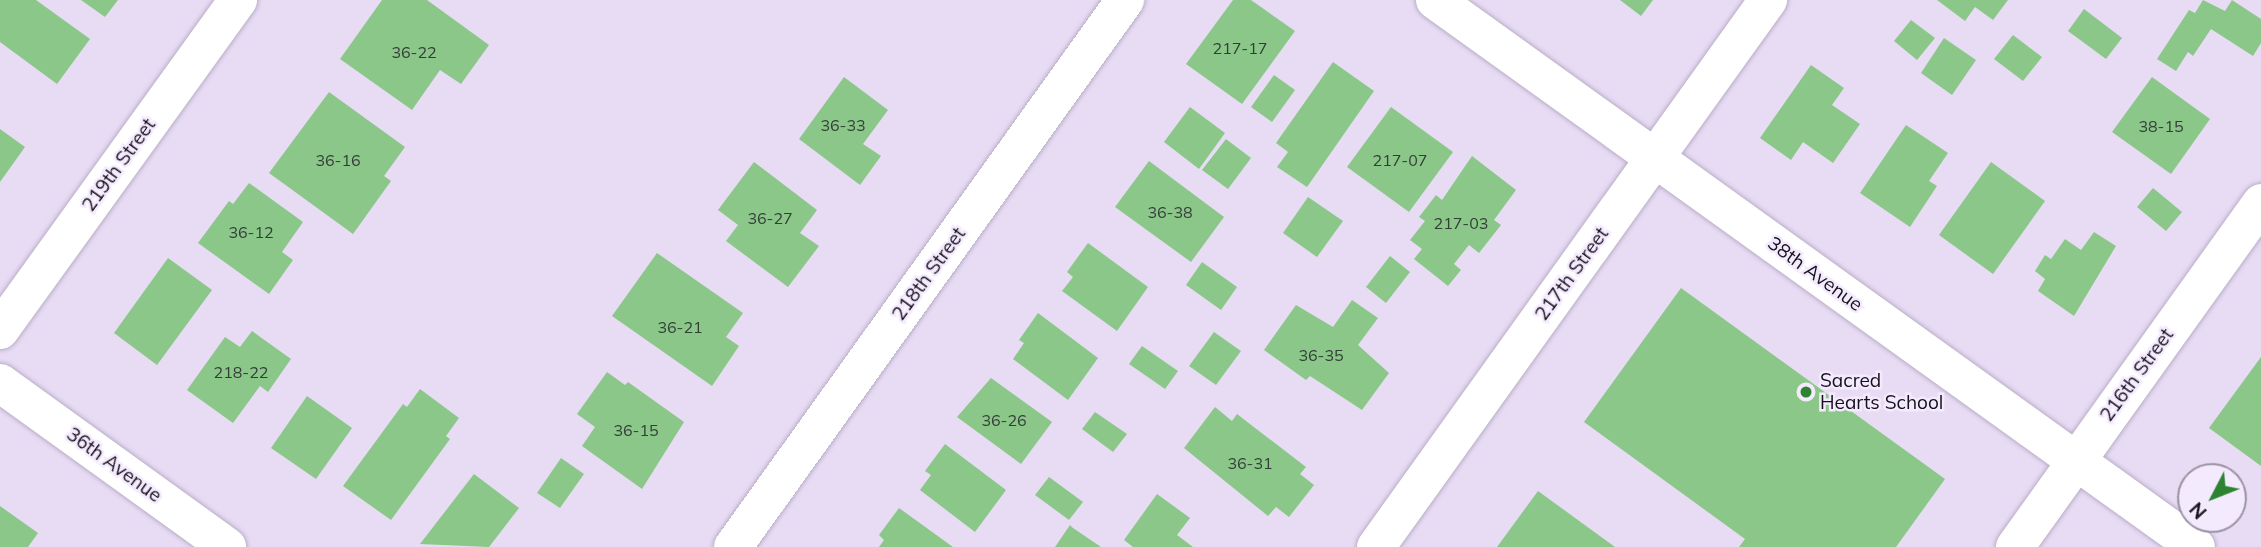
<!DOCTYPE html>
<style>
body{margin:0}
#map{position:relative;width:2261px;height:547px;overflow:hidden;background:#e8dcf5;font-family:Mulish,sans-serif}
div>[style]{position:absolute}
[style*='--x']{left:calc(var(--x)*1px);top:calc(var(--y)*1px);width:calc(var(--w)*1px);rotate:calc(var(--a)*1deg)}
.building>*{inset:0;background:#8ac789}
.roads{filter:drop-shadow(0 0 2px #baaec6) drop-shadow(0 0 2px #baaec6)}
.street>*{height:38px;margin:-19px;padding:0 19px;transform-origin:19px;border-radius:19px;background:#fff}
.dots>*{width:19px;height:19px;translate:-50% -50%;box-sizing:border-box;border:4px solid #f4eafe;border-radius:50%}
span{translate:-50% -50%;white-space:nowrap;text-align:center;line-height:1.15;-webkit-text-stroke:5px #f4eafe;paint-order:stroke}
.number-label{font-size:16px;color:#323e36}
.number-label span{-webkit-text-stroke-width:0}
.street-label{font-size:19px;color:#15111a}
.poi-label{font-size:19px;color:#15111a}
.left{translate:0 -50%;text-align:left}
.north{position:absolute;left:2177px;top:463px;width:70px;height:70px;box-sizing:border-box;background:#f4eafe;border:2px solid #9b93a3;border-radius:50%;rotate:228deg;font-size:19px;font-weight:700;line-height:28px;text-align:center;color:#15111a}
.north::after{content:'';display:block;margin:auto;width:24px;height:32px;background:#2d8331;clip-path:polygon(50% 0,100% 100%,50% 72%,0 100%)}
</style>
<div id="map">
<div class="building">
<i style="clip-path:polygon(0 0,36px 0,90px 39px,57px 84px,0 42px)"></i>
<i style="clip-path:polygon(81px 0,118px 0,105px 17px)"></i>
<i style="clip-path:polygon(382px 0,427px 0,489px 45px,461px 84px,440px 70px,412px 110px,340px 59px)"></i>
<i style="clip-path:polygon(1233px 0,1251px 0,1295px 31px,1242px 104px,1186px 64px)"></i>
<i style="clip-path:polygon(1620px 0,1653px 0,1641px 16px)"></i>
<i style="clip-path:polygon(1937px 0,2008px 0,1993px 20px,1975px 7px,1965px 21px)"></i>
<i style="clip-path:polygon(2203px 0,2225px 11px,2232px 0,2261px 19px,2261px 43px,2253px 56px,2211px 29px,2193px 56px,2188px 52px,2176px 71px,2157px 59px,2189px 10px,2195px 13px)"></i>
<i style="clip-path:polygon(2084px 9px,2122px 38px,2106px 59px,2068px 31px)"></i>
<i style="clip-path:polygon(1911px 20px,1935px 38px,1917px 60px,1894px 41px)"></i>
<i style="clip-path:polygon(2013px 35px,2042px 57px,2023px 81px,1994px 59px)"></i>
<i style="clip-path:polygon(1944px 38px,1976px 60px,1952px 95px,1921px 73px)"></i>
<i style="clip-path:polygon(1333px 62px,1374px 91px,1307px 187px,1277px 167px,1288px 152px,1276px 143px)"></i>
<i style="clip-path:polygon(1811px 65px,1844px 88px,1832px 105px,1860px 124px,1833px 163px,1803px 142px,1791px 160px,1760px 138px)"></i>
<i style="clip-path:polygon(1274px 75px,1295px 90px,1272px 122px,1251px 107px)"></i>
<i style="clip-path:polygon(844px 77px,888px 110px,863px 144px,881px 156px,860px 185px,799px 139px)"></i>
<i style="clip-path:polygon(2152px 77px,2210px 119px,2171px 174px,2112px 132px)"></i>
<i style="clip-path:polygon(329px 92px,405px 147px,384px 176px,391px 181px,353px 234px,269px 173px)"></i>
<i style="clip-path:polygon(1190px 107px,1225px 133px,1199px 169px,1164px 142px)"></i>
<i style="clip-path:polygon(1391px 107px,1453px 152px,1409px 212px,1347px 167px)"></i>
<i style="clip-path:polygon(1906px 125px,1948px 153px,1929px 181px,1937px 186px,1910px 227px,1860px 193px)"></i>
<i style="clip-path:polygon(0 129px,25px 147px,0 182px)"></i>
<i style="clip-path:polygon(1226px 139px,1251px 158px,1228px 189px,1202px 170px)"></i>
<i style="clip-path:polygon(1472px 156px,1516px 190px,1494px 220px,1501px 225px,1479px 253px,1469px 245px,1454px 264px,1461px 270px,1448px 286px,1414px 259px,1422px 249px,1410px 240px,1425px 221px,1419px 217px,1436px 195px,1442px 200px)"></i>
<i style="clip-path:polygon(1149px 161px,1224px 217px,1191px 262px,1115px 207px)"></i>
<i style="clip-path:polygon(754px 162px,817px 210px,800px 233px,819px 246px,788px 287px,726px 241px,738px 225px,718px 210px)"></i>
<i style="clip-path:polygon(1991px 162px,2045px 201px,1993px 274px,1939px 235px)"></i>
<i style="clip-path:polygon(249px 183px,303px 222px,282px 252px,293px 260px,269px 294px,198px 243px,229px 201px,233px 204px)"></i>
<i style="clip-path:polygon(2153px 188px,2182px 212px,2166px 231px,2137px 207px)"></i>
<i style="clip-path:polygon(1308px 197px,1343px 221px,1317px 257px,1283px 233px)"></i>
<i style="clip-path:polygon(2094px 232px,2116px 246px,2074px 316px,2038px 291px,2045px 279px,2035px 271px,2045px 255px,2051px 259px,2065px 239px,2081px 250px)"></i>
<i style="clip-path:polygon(1088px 243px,1148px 287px,1117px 331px,1062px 291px,1073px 277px,1067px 272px)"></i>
<i style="clip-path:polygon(657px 253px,743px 313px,726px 337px,739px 346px,712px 386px,612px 316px)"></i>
<i style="clip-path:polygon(1390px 256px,1410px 272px,1386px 303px,1366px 287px)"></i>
<i style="clip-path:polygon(168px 258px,212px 290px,157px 365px,114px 333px)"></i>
<i style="clip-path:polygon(1202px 262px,1237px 287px,1221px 310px,1186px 285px)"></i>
<i style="clip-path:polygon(1681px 288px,1945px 479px,1896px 547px,1739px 547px,1745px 539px,1584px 422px)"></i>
<i style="clip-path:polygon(1352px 300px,1378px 318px,1358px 345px,1389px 373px,1362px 410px,1310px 376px,1306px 380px,1264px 350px,1296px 305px,1333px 327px)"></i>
<i style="clip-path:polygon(1038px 313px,1098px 358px,1068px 400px,1013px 359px,1024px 343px,1019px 340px)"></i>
<i style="clip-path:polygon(252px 331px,291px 359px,268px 392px,260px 386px,233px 423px,187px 390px,225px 337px,240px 347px)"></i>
<i style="clip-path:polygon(1214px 332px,1241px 351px,1216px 385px,1189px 366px)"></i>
<i style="clip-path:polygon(1142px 346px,1178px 371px,1165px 389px,1129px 364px)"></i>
<i style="clip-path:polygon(2261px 357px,2261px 466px,2209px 428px)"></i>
<i style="clip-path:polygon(607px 372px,625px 385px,628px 382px,684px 422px,642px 489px,582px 446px,595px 427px,577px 414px)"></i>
<i style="clip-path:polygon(991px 378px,1052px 422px,1021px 464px,957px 417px)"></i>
<i style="clip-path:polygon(420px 389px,459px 418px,446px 436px,450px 439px,391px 520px,343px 486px,403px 404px,407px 407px)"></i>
<i style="clip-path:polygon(307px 396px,352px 428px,316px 479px,271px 448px)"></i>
<i style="clip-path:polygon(1215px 407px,1232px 421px,1237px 414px,1306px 467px,1300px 474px,1314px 485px,1289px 517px,1276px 507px,1268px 516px,1184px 448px)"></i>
<i style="clip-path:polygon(1095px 412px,1127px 434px,1113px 452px,1082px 429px)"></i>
<i style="clip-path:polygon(945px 444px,1006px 490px,975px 532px,920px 490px,931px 475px,925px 471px)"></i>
<i style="clip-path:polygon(561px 458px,584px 474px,560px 508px,537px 493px)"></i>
<i style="clip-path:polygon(474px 474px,519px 508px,489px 547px,420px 544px)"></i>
<i style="clip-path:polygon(1049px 477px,1083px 502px,1069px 520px,1035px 495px)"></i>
<i style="clip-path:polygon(1538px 491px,1615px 547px,1497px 547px)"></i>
<i style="clip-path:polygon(1157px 494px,1190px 518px,1177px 535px,1193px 547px,1133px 547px,1124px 540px)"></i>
<i style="clip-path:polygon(0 506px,38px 533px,28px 547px,0 547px)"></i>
<i style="clip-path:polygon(899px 508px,953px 547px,879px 547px,884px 540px,879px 535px)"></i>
<i style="clip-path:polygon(1070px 525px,1073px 528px,1101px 547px,1055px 547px)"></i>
</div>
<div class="roads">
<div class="street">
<i style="--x:1435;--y:0;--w:937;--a:35.71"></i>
<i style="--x:0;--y:330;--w:407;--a:-54.2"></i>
<i style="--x:0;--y:383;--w:280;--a:35.8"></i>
<i style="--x:733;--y:547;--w:673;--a:-54.37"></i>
<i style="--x:1376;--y:547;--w:673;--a:-54.37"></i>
<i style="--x:2015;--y:547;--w:423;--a:-54.4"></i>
</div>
</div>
<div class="dots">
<i style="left:1806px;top:392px;background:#2d8331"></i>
</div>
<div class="number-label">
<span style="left:1240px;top:48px">217-17</span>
<span style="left:414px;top:52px">36-22</span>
<span style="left:843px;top:125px">36-33</span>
<span style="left:2161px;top:126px">38-15</span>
<span style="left:338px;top:160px">36-16</span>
<span style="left:1400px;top:160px">217-07</span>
<span style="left:1170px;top:212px">36-38</span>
<span style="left:770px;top:218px">36-27</span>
<span style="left:1461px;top:223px">217-03</span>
<span style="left:251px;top:232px">36-12</span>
<span style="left:680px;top:327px">36-21</span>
<span style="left:1321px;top:355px">36-35</span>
<span style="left:241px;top:372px">218-22</span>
<span style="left:1004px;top:420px">36-26</span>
<span style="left:636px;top:430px">36-15</span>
<span style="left:1250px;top:463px">36-31</span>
</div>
<div class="street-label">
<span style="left:119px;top:165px;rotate:-54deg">219th Street</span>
<span style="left:929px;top:274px;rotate:-54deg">218th Street</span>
<span style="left:1572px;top:274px;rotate:-54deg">217th Street</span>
<span style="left:1815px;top:274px;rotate:36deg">38th Avenue</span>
<span style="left:2137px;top:375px;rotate:-54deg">216th Street</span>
<span style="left:114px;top:465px;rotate:36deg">36th Avenue</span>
</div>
<div class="poi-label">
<span class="left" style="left:1820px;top:392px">Sacred<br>Hearts School</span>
</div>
<div class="north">N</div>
</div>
